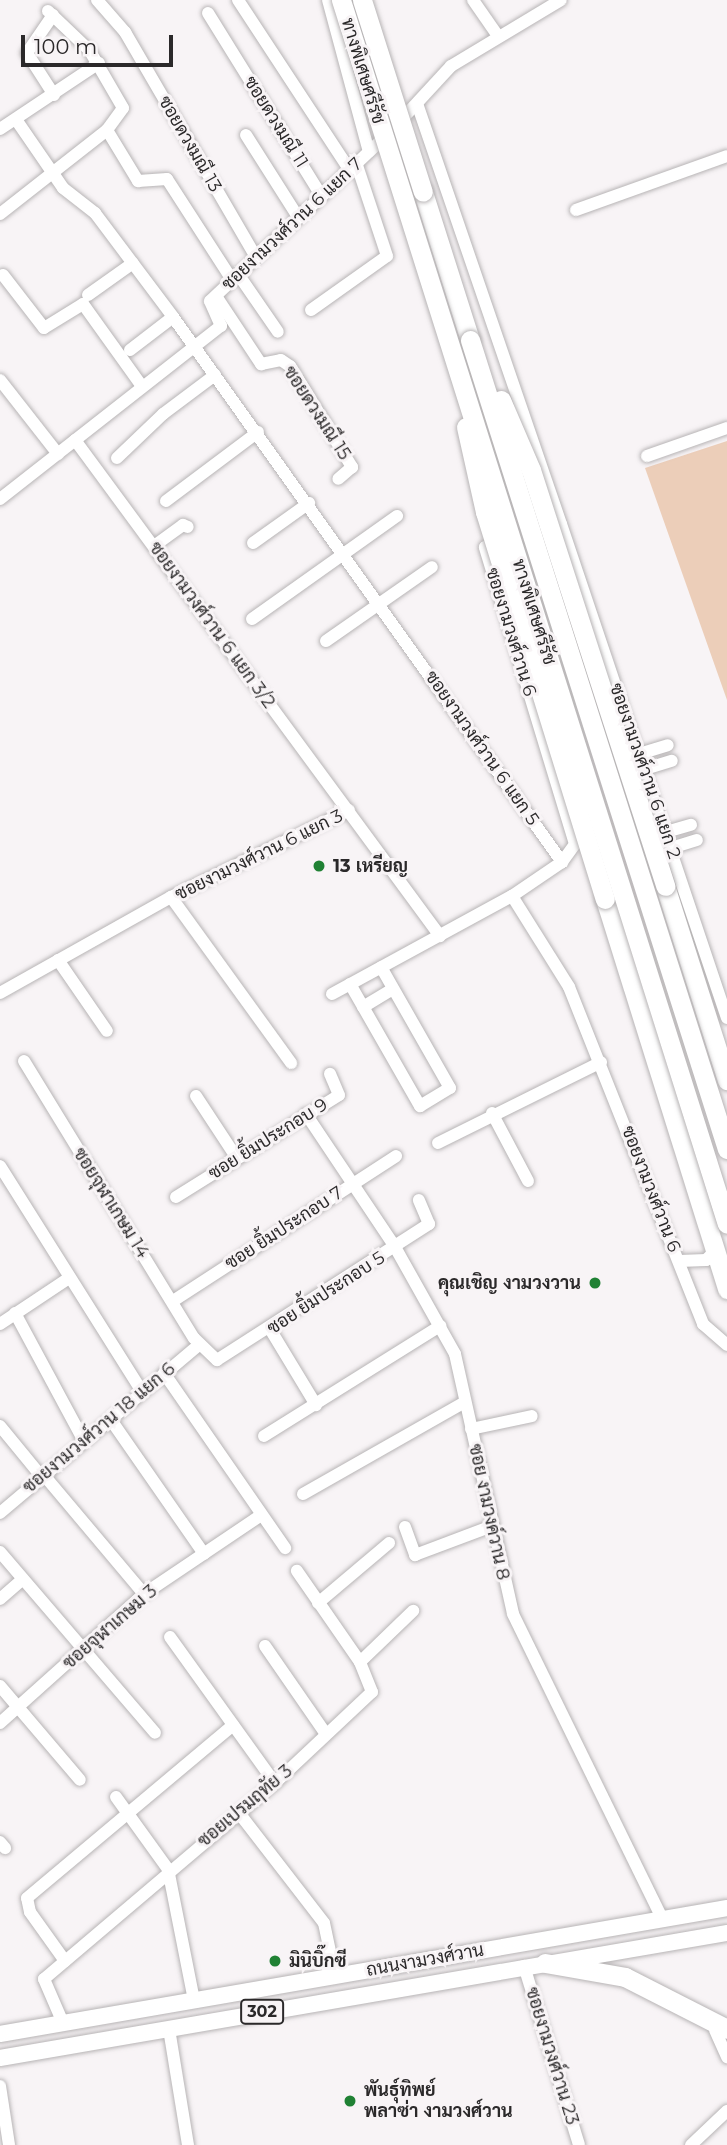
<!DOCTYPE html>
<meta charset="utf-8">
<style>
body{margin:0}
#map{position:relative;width:727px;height:2145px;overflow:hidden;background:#f8f4f6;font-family:Montserrat,Sarabun,sans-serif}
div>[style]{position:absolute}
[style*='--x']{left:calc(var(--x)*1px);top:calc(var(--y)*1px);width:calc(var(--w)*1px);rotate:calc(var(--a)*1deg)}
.green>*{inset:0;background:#ecceb9}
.roads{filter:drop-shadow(0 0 2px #b7b4b5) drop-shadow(0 0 2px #b7b4b5)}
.minor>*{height:12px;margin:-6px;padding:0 6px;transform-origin:6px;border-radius:6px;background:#fff}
.major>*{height:16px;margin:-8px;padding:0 8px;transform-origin:8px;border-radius:8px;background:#fff}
.highway>*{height:19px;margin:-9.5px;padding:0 9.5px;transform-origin:9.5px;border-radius:9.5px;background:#fff}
.bridges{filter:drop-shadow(0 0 2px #b7b4b5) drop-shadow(0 0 2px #b7b4b5)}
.highway-bridge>*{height:19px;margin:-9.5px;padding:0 9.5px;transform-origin:9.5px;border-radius:9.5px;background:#fff}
.dots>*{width:19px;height:19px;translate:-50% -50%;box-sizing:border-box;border:4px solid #f8f4f6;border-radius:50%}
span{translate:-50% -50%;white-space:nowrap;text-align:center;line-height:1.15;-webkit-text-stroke:6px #f8f4f6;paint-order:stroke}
.shield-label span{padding:2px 5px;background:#f8f4f6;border:2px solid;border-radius:5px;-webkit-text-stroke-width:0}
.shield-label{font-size:16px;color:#2b292a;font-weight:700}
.street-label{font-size:18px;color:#2b292a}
.poi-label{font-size:18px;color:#2b292a;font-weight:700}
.left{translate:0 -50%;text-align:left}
.right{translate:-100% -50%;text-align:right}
.scale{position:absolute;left:21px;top:35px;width:152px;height:32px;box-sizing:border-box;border:4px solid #2b292a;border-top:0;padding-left:9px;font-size:21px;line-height:24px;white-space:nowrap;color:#2b292a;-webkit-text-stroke:5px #f8f4f6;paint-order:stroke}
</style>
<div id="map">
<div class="green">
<i style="clip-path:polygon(727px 441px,727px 700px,645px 468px)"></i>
</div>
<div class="roads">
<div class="minor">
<i style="--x:97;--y:0;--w:43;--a:48.8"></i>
<i style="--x:125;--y:32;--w:260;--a:59.8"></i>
<i style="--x:238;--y:0;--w:202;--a:56.7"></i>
<i style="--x:328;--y:0;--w:157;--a:74.9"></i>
<i style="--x:473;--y:0;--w:44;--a:55.2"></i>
<i style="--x:208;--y:13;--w:214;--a:58.2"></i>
<i style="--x:53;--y:15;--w:46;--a:124.4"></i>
<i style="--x:27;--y:53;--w:50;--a:57.3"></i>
<i style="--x:17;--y:121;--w:81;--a:55.5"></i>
<i style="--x:63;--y:188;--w:41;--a:38"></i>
<i style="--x:95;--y:213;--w:130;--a:53.1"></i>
<i style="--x:173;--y:317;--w:670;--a:54.48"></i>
<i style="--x:0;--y:129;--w:119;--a:-33.7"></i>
<i style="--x:107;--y:130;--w:60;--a:58.7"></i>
<i style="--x:138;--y:181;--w:29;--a:-4"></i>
<i style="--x:167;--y:179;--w:120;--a:57.2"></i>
<i style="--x:246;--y:135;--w:97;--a:57.6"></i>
<i style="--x:576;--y:210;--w:160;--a:-19.7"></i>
<i style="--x:0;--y:214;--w:136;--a:-38.1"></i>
<i style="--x:107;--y:130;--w:27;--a:-54"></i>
<i style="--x:123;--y:108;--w:66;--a:-120.1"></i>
<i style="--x:90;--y:51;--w:58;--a:-136.4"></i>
<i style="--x:238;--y:274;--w:70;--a:55.4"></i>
<i style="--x:3;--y:275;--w:67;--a:52.3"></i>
<i style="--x:44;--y:328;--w:46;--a:-31.6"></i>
<i style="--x:83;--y:304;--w:100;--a:54.4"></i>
<i style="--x:88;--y:295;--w:55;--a:-35.4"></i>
<i style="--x:216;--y:296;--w:82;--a:56.5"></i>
<i style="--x:261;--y:364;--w:20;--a:-11"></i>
<i style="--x:281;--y:360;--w:11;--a:34"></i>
<i style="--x:290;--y:366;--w:119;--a:58.5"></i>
<i style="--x:352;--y:467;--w:18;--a:139"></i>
<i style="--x:311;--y:310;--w:93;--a:-35.4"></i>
<i style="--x:387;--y:256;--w:99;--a:-108.3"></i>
<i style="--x:130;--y:350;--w:54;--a:-37.5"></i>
<i style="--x:0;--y:380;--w:94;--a:51.9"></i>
<i style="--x:75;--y:440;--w:616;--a:53.65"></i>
<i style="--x:647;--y:456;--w:85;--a:-19.3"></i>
<i style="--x:117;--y:458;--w:64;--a:-43.7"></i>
<i style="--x:163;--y:414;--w:65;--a:-36.9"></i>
<i style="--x:0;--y:499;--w:281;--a:-38.1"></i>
<i style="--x:221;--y:326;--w:27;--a:-114"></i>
<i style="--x:210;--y:301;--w:250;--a:-43.2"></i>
<i style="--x:392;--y:130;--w:87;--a:-47.3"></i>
<i style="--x:451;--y:66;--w:128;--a:-31"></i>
<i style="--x:166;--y:501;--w:115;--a:-36.9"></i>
<i style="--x:561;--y:524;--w:521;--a:71.43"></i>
<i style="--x:253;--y:543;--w:69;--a:-35.5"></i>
<i style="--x:154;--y:546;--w:36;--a:-36"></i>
<i style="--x:183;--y:525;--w:5;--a:22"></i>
<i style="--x:252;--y:619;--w:178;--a:-35.4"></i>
<i style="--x:326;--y:641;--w:129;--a:-34.9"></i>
<i style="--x:639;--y:754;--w:30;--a:-17"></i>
<i style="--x:645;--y:769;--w:28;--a:-17"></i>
<i style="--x:666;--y:832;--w:26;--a:-16"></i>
<i style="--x:671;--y:848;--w:27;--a:-17"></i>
<i style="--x:512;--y:896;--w:107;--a:57.9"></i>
<i style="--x:569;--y:987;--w:363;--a:68.3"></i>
<i style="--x:703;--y:1324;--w:32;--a:41"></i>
<i style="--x:171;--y:897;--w:205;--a:54.1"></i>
<i style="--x:58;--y:960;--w:86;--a:55.4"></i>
<i style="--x:350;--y:984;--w:141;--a:60.2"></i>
<i style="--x:420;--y:1106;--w:35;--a:-31"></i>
<i style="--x:450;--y:1088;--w:139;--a:-119.7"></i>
<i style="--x:0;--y:993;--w:196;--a:-29.3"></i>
<i style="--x:171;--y:897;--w:198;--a:-26"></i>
<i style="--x:332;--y:994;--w:205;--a:-28.6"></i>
<i style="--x:512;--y:896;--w:60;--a:-34.2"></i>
<i style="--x:562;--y:862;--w:22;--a:-54"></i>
<i style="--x:575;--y:844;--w:310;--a:-106.9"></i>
<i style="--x:485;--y:547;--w:79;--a:-16.8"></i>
<i style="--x:561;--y:524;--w:444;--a:-108.9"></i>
<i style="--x:363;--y:1007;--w:35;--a:-31"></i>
<i style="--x:24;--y:1061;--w:325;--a:58.5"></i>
<i style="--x:194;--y:1338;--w:32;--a:44"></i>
<i style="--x:217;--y:1360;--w:252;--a:-32.7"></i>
<i style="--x:429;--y:1224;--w:26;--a:-113"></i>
<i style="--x:196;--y:1096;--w:73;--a:56.7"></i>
<i style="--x:492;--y:1113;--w:77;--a:62.1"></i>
<i style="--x:306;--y:1114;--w:160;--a:56.2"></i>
<i style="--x:395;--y:1247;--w:123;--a:60.7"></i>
<i style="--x:455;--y:1354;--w:266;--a:77.4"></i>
<i style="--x:513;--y:1614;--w:341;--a:63.9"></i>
<i style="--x:438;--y:1143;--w:182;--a:-26.4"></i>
<i style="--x:0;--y:1166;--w:265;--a:57.8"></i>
<i style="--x:176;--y:1197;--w:192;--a:-32"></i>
<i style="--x:339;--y:1095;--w:23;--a:-113"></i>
<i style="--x:679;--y:1261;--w:27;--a:-2"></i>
<i style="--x:706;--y:1260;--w:13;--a:-45"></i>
<i style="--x:173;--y:1301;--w:266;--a:-33"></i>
<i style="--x:15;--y:1313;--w:145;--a:61.7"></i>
<i style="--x:0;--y:1324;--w:83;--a:-33.7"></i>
<i style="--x:270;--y:1329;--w:89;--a:58.8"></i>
<i style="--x:164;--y:1373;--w:213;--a:55.3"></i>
<i style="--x:111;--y:1420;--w:163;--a:55.2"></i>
<i style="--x:0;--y:1426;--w:65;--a:50.6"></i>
<i style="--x:471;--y:1429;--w:62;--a:-12"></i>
<i style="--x:264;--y:1436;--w:208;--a:-32"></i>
<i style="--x:43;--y:1474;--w:157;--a:49.9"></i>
<i style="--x:303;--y:1494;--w:186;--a:-29.6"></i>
<i style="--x:0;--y:1513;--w:260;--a:-40.2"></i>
<i style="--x:405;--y:1527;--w:30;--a:70"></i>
<i style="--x:415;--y:1555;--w:82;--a:-20.6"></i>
<i style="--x:0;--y:1552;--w:238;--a:49.4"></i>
<i style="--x:0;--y:1599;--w:30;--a:-41"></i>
<i style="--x:318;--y:1603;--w:93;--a:-40.2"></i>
<i style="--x:170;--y:1637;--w:180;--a:54.3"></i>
<i style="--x:265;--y:1646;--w:107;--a:55.3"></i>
<i style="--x:360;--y:1662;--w:74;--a:-43.9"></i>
<i style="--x:0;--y:1686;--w:123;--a:49.6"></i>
<i style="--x:0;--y:1723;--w:193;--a:-41.9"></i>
<i style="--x:144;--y:1594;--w:141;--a:-34"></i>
<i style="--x:116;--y:1797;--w:89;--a:54.2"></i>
<i style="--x:168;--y:1869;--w:134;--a:78.8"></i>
<i style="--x:239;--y:1813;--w:139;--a:52.3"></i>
<i style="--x:324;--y:1923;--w:53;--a:78.1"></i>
<i style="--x:0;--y:1842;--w:8;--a:50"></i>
<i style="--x:65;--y:1961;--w:60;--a:-125.5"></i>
<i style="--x:30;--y:1912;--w:14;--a:-102"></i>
<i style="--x:27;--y:1898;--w:269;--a:-40"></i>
<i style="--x:524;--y:1966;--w:187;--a:72.9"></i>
<i style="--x:63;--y:2023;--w:48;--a:-113.4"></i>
<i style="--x:44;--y:1979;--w:303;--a:-40.3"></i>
<i style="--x:275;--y:1783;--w:133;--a:-43.2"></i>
<i style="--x:372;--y:1692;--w:32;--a:-112"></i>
<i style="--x:360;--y:1662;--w:111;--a:-124.7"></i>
<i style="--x:169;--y:2029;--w:118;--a:80.7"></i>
<i style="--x:715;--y:2030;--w:30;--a:66"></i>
<i style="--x:0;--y:2086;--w:60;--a:81.3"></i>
<i style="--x:691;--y:2145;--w:50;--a:-43.4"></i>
</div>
<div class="major">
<i style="--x:0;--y:2034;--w:738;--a:-9.83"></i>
<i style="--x:0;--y:2058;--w:738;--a:-9.76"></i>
</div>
<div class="highway">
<i style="--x:423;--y:192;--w:155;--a:72.4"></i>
<i style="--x:665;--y:886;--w:204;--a:72.3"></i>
<i style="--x:605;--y:899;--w:409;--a:72.6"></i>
<i style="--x:545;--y:1963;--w:81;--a:9.9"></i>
<i style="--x:625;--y:1977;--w:114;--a:27"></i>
</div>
</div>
<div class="bridges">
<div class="highway-bridge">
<i style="--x:341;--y:0;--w:1283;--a:72.5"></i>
<i style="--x:362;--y:0;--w:201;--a:72.4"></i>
<i style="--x:470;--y:340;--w:849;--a:72.38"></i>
<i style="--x:501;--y:400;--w:76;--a:66.8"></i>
<i style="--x:531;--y:470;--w:437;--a:72.1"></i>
<i style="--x:466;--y:427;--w:87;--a:77.4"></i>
<i style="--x:485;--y:512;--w:405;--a:72.8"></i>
</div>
</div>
<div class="dots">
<i style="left:319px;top:866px;background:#208134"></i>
<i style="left:595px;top:1283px;background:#208134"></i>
<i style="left:275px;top:1961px;background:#208134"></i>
<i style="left:350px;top:2101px;background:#208134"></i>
</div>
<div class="shield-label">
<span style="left:262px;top:2012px">302</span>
</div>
<div class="street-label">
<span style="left:363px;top:71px;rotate:73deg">ทางพิเศษศรีรัช</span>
<span style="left:276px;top:122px;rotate:58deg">ซอยดวงมณี 11</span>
<span style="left:190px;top:144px;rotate:60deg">ซอยดวงมณี 13</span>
<span style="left:292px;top:224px;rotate:-43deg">ซอยงามวงศ์วาน 6 แยก 7</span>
<span style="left:317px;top:413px;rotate:57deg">ซอยดวงมณี 15</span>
<span style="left:534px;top:612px;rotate:73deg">ทางพิเศษศรีรัช</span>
<span style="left:212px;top:625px;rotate:54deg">ซอยงามวงศ์วาน 6 แยก 3/2</span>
<span style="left:511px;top:632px;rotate:73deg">ซอยงามวงศ์วาน 6</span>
<span style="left:482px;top:748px;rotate:55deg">ซอยงามวงศ์วาน 6 แยก 5</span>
<span style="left:645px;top:771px;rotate:71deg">ซอยงามวงศ์วาน 6 แยก 2</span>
<span style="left:259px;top:855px;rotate:-26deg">ซอยงามวงศ์วาน 6 แยก 3</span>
<span style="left:268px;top:1139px;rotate:-32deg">ซอย ยิ้มประกอบ 9</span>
<span style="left:651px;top:1189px;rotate:69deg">ซอยงามวงศ์วาน 6</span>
<span style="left:111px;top:1203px;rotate:58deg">ซอยจุฬาเกษม 14</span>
<span style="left:284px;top:1228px;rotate:-33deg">ซอย ยิ้มประกอบ 7</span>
<span style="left:326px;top:1293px;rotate:-33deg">ซอย ยิ้มประกอบ 5</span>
<span style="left:99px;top:1428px;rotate:-40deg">ซอยงามวงศ์วาน 18 แยก 6</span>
<span style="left:489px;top:1512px;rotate:78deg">ซอย งามวงค์วาน 8</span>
<span style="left:110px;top:1627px;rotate:-41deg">ซอยจุฬาเกษม 3</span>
<span style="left:245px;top:1806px;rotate:-40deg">ซอยเปรมฤทัย 3</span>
<span style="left:425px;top:1960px;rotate:-10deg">ถนนงามวงศ์วาน</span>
<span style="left:552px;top:2056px;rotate:73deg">ซอยงามวงศ์วาน 23</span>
</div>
<div class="poi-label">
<span class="left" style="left:333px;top:866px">13 เหรียญ</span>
<span class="right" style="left:581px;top:1283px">คุณเชิญ งามวงวาน</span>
<span class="left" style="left:289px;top:1961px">มินิบิ๊กซี</span>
<span class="left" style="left:364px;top:2101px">พันธุ์ทิพย์<br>พลาซ่า งามวงศ์วาน</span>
</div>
<div class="scale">100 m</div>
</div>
